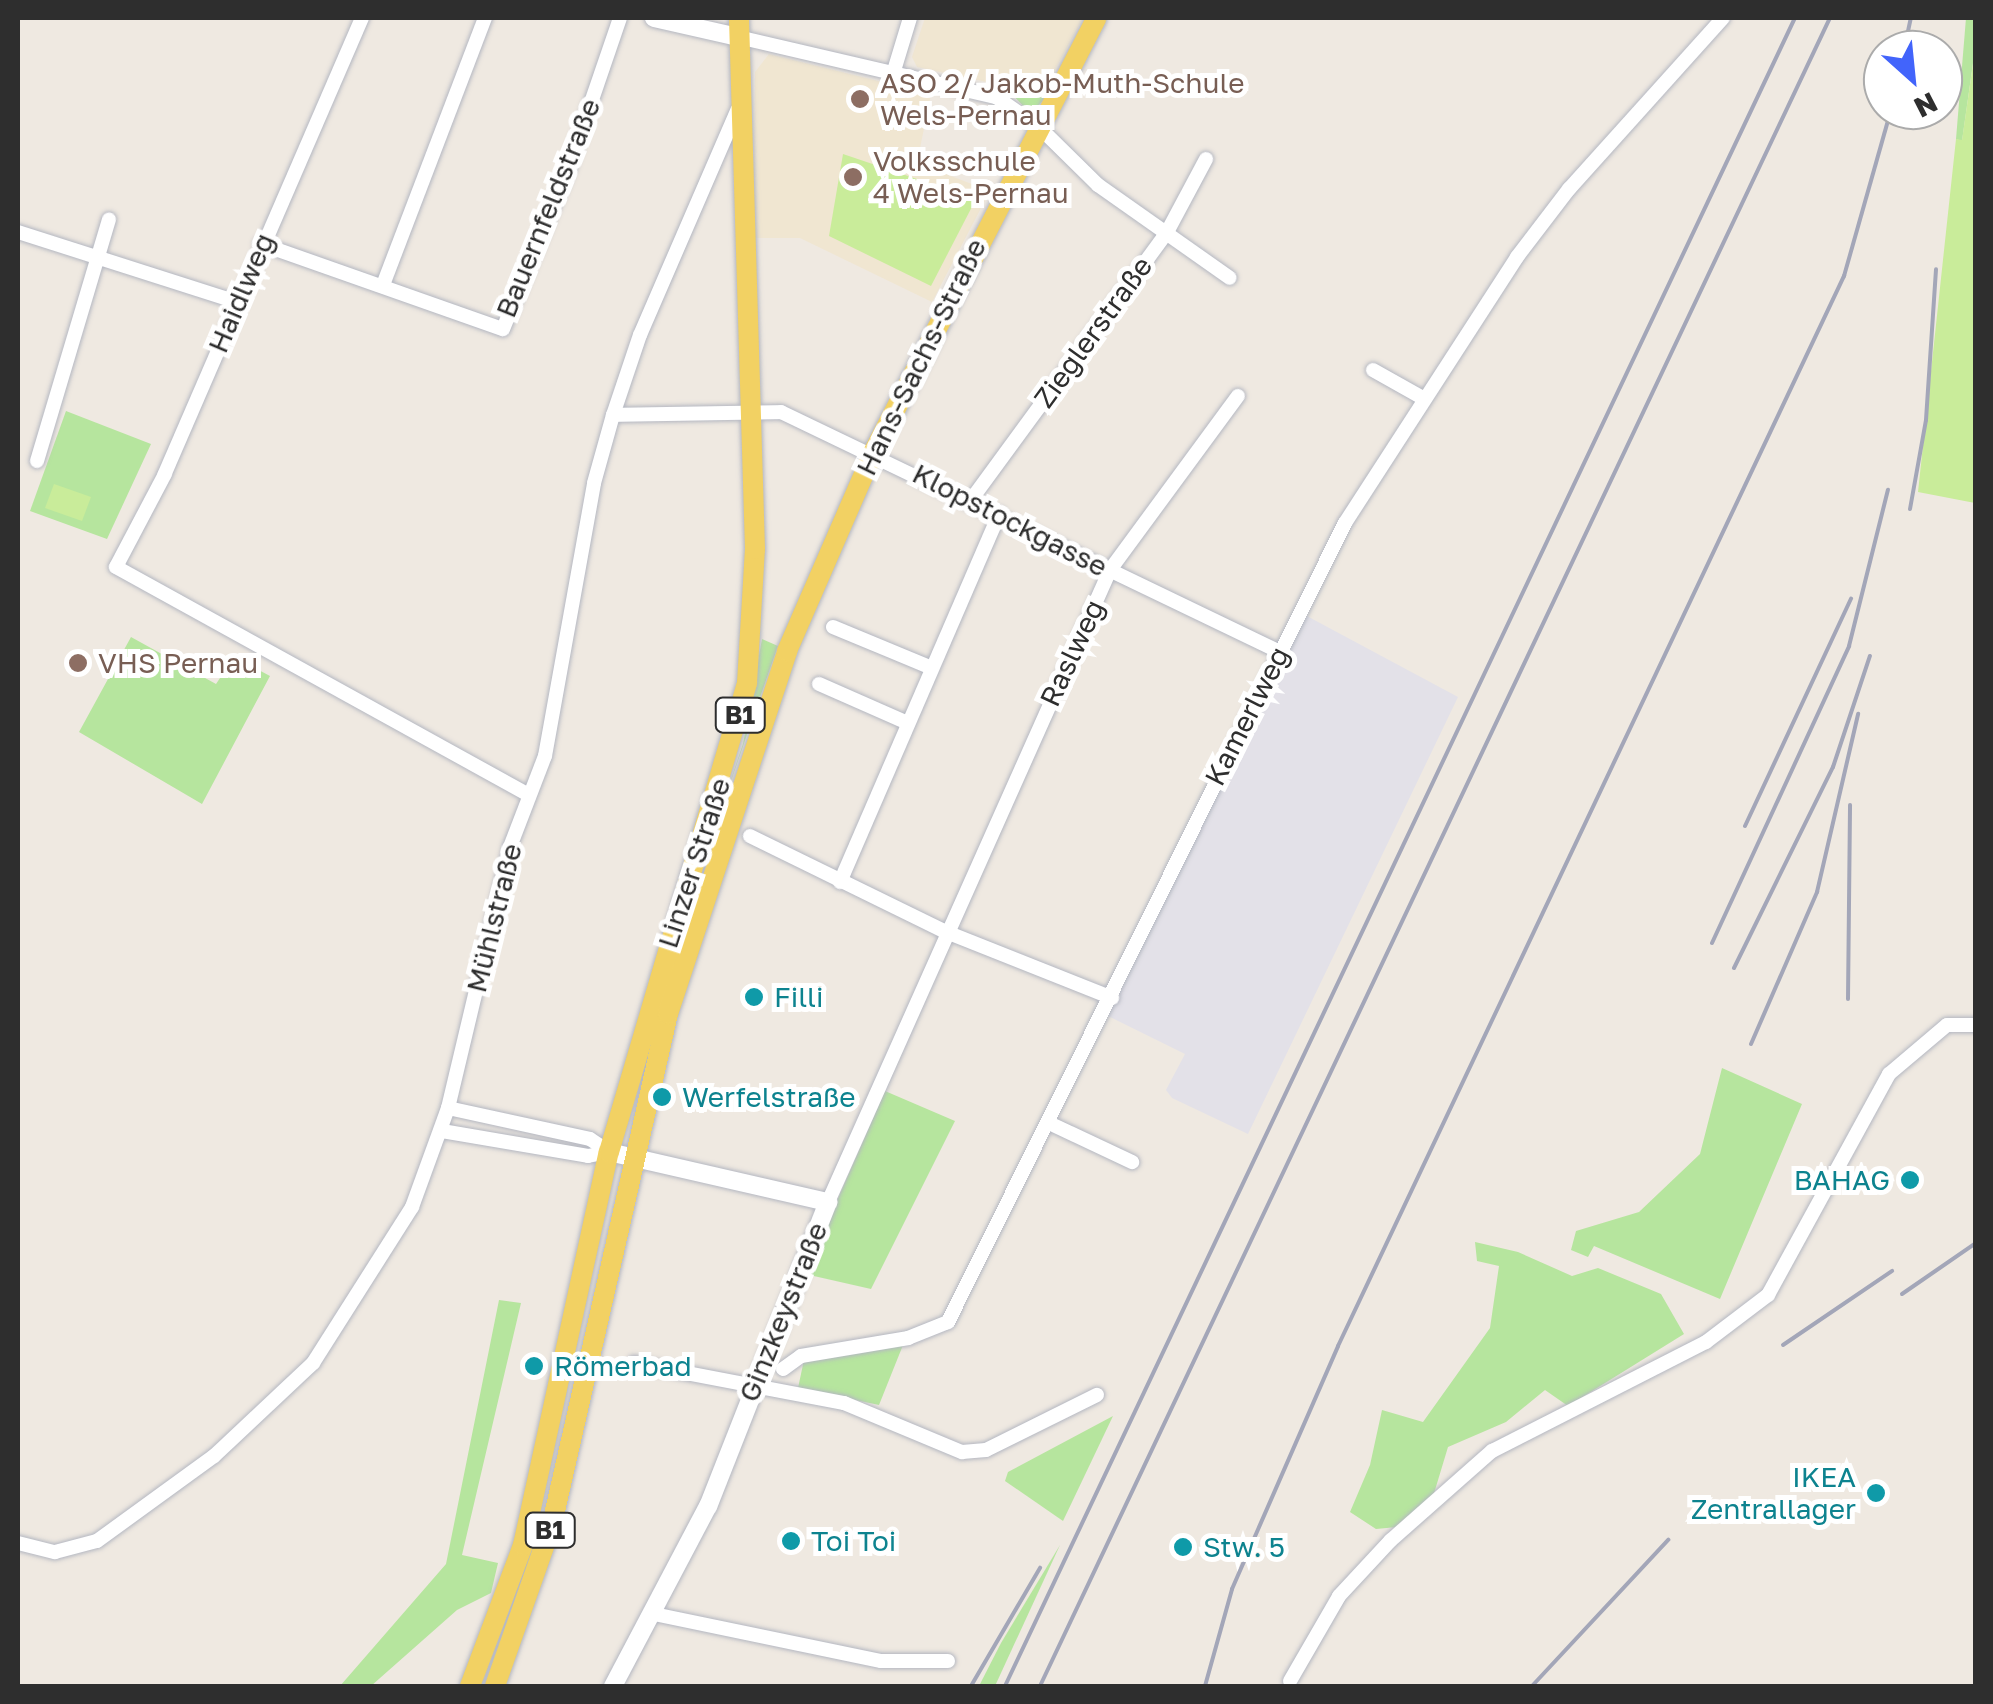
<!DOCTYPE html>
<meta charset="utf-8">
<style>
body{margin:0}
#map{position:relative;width:1993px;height:1704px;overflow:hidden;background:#efe9e1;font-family:"Golos Text",sans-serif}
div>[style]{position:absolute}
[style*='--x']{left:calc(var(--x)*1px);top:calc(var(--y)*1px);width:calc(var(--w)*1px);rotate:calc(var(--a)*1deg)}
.industrial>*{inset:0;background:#e3e1e8}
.education>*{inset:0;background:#f0e6d1}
.green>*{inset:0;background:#b6e59e}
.pitch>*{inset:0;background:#c9ec9a}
.roads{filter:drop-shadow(0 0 2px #b4b7c1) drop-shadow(0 0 2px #b4b7c1)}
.minor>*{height:14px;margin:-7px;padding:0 7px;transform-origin:7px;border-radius:7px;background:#fff}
.tertiary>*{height:18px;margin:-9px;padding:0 9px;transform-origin:9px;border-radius:9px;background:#fff}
.primary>*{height:20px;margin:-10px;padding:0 10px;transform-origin:10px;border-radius:10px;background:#f2d163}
.rail>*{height:4px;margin:-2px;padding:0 2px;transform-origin:2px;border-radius:2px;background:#a3a6b8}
.dots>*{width:28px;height:28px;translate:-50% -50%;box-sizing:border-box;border:5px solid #fff;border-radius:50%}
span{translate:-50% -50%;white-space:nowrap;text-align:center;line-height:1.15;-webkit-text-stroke:10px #fff;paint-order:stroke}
.shield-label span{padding:2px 8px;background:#fff;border:2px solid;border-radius:8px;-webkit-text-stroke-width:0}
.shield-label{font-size:25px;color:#2e2e2e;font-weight:700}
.education-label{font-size:28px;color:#785e54}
.left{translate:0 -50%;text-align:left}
.street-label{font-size:28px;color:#2e2e2e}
.culture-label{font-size:28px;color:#0d838f}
.right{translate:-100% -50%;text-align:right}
.frame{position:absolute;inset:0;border:20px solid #2e2e2e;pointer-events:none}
.north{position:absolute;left:1863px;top:30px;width:100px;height:100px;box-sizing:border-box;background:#fff;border:2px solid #ababab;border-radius:50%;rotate:153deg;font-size:28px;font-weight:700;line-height:40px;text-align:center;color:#2e2e2e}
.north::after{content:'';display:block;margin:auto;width:35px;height:45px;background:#4264fb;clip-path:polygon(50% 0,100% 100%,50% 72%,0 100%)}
</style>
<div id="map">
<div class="industrial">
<i style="clip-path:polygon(1305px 615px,1458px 697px,1248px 1134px,1172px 1098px,1166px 1090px,1185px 1054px,1108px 1016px)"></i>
</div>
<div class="education">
<i style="clip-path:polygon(925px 18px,1083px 18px,1042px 94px,917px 67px,912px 57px)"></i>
<i style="clip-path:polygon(769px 54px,931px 94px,917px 163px,990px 191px,932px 302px,800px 238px,753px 238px,755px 72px)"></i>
</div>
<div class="green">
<i style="clip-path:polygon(1966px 18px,1975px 18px,1975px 49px,1962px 141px,1956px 139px)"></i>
<i style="clip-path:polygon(1004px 86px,1048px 96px,1030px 113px)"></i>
<i style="clip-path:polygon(66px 411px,151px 444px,107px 539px,30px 511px)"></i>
<i style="clip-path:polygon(131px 637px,216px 684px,234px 657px,270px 676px,202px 804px,79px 732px)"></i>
<i style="clip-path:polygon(762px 639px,778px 646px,719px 815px,743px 744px)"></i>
<i style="clip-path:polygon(1722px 1068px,1802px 1104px,1720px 1299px,1594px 1246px,1588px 1257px,1571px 1250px,1576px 1231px,1639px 1212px,1700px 1154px)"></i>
<i style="clip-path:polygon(885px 1091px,955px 1121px,871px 1289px,805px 1274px)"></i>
<i style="clip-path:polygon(1475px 1242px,1518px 1252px,1572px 1276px,1598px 1268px,1661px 1294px,1684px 1334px,1568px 1406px,1545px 1390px,1506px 1422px,1448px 1447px,1432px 1500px,1397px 1527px,1376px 1529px,1350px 1512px,1370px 1465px,1382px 1410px,1423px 1422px,1490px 1328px,1499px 1266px,1477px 1261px)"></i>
<i style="clip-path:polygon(499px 1300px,521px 1303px,462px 1555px,498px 1563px,491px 1593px,457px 1610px,371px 1686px,340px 1686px,446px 1564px)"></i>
<i style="clip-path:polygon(903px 1345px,879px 1405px,798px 1388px,804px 1360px)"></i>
<i style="clip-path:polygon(1113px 1416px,1063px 1521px,1005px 1481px,1008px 1472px)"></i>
<i style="clip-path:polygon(1060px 1545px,995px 1686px,979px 1686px,1001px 1643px)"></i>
</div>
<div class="pitch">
<i style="clip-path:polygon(1975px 50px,1975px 503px,1918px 492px,1956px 139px,1962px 140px)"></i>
<i style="clip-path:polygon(843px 154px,976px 199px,931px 286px,829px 236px)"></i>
<i style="clip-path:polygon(54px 484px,91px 497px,82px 521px,45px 508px)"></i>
</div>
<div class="roads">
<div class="minor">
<i style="--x:362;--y:18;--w:497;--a:113.4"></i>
<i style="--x:165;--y:474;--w:105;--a:117.8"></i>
<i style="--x:116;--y:567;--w:470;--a:28.9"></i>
<i style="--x:738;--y:37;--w:265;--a:13.1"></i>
<i style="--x:996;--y:97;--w:52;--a:34.9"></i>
<i style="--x:1039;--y:127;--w:83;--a:44.5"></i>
<i style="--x:1098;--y:185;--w:161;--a:35.2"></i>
<i style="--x:893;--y:74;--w:59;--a:-73.1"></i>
<i style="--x:18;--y:232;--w:230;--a:17.7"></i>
<i style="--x:261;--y:244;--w:256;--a:19.4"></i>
<i style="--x:503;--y:329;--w:175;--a:-67.8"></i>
<i style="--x:569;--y:167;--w:157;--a:-71.1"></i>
<i style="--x:383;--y:285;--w:286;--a:-69.1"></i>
<i style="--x:1373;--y:370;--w:55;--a:29.4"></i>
<i style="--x:613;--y:415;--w:168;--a:-1"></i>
<i style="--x:781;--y:412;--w:554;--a:25.69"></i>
<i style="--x:37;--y:461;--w:252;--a:-73.4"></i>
<i style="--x:971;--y:500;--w:330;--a:-53.8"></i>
<i style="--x:1166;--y:234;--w:85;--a:-61.9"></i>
<i style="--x:833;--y:627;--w:107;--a:22.5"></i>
<i style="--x:819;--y:684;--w:97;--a:23.7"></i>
<i style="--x:750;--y:836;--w:216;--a:26.1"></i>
<i style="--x:944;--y:931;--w:181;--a:21.7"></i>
<i style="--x:840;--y:882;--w:401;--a:-66.6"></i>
<i style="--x:448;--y:1108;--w:145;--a:12.3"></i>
<i style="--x:590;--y:1139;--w:23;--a:34"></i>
<i style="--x:1049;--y:1123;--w:92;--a:25.2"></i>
<i style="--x:442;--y:1131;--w:148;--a:9.7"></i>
<i style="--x:588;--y:1156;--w:21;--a:-11"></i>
<i style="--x:828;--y:1202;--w:692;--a:-65.95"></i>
<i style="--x:1110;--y:570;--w:216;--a:-53.7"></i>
<i style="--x:634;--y:1363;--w:214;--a:10.8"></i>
<i style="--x:844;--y:1403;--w:128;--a:22.6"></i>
<i style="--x:962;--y:1452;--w:24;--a:-5"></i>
<i style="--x:986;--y:1450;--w:124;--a:-26.4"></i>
<i style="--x:783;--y:1369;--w:22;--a:-36"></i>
<i style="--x:801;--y:1356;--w:109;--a:-9.5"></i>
<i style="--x:908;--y:1338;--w:43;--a:-21.8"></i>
<i style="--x:948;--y:1322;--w:892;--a:-63.58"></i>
<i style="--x:1345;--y:523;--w:317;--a:-57.1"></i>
<i style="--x:1517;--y:257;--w:86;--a:-52.6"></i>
<i style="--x:1569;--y:189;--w:230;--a:-48"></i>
<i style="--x:18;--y:1543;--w:38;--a:14"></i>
<i style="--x:55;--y:1552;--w:43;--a:-14.7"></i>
<i style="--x:97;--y:1541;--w:145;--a:-36"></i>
<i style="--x:214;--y:1456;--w:136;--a:-43.2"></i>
<i style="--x:313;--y:1363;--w:185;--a:-57.6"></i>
<i style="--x:412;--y:1207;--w:105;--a:-70"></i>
<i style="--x:448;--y:1108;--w:268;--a:-76.6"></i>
<i style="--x:510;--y:847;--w:97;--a:-69"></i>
<i style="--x:545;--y:756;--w:277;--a:-79.8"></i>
<i style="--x:594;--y:483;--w:71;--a:-74.4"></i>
<i style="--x:613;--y:415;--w:84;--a:-71.4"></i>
<i style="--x:640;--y:335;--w:246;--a:-66.6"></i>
<i style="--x:654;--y:1614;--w:232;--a:11.7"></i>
<i style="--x:881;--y:1661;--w:67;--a:0"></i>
<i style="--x:1290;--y:1681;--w:98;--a:-60"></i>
<i style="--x:1339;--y:1596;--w:76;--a:-47.1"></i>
<i style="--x:1391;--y:1540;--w:135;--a:-41.4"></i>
<i style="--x:1492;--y:1451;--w:240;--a:-27"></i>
<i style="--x:1706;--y:1342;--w:78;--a:-37.2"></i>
<i style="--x:1768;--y:1295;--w:252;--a:-61.3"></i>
<i style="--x:1889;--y:1074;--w:76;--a:-40.2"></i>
<i style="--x:1947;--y:1025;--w:29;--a:0"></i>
</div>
<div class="tertiary">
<i style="--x:654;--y:18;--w:86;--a:12.7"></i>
<i style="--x:609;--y:1152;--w:225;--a:12.9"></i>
<i style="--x:828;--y:1202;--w:327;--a:111.5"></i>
<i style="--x:708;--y:1506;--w:204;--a:117.8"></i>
</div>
<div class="primary">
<i style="--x:470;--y:1686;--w:151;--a:-69.4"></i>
<i style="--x:523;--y:1545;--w:402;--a:-77.7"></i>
<i style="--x:609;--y:1152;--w:489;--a:-73.6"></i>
<i style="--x:747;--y:683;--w:134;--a:-86.6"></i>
<i style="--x:755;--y:549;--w:531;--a:-91.73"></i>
<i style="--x:495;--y:1686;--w:172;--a:-70.6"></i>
<i style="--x:552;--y:1524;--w:523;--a:-77.19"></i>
<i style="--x:668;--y:1014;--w:382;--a:-71.8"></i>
<i style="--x:787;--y:651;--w:216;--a:-66.5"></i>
<i style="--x:873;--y:453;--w:489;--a:-62.8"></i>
</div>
</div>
<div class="rail">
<i style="--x:1904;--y:50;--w:33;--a:-78"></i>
<i style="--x:1910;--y:509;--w:90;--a:-79.8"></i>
<i style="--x:1926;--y:420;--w:151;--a:-86.2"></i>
<i style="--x:1745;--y:826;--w:251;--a:-65"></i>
<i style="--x:1712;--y:943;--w:327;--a:-65.2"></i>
<i style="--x:1849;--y:646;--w:161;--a:-76"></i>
<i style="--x:1734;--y:968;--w:224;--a:-63.8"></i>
<i style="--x:1833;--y:767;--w:117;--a:-71.6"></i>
<i style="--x:1848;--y:999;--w:194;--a:-89.4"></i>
<i style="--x:1751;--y:1044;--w:166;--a:-66.5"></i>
<i style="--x:1817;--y:892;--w:183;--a:-77"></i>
<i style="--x:1902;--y:1294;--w:90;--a:-34.6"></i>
<i style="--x:1783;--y:1345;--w:132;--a:-34.2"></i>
<i style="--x:971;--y:1686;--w:137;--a:-59.7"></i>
<i style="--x:1005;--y:1686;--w:1846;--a:-64.66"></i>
<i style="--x:1040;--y:1686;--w:1846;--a:-64.66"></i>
<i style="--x:1205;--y:1686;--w:101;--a:-74.4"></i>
<i style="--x:1232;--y:1589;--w:265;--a:-66.4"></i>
<i style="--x:1338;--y:1346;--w:1184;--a:-64.69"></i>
<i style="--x:1844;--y:276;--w:173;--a:-74.2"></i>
<i style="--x:1532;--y:1686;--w:200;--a:-47"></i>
</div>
<div class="dots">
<i style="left:860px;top:99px;background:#8d6e63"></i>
<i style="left:853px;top:177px;background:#8d6e63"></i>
<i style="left:78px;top:663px;background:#8d6e63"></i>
<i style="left:754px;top:997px;background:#0f9aa8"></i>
<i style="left:662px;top:1097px;background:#0f9aa8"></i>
<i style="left:1910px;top:1180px;background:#0f9aa8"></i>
<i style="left:534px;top:1366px;background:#0f9aa8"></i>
<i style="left:1876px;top:1493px;background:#0f9aa8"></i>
<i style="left:791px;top:1541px;background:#0f9aa8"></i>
<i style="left:1183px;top:1547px;background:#0f9aa8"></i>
</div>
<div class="shield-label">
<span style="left:740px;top:715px">B1</span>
<span style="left:550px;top:1530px">B1</span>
</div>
<div class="education-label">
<span class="left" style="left:880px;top:99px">ASO 2/ Jakob-Muth-Schule<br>Wels-Pernau</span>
<span class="left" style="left:873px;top:177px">Volksschule<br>4 Wels-Pernau</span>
<span class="left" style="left:98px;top:663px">VHS Pernau</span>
</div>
<div class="street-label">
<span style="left:548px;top:208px;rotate:-68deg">Bauernfeldstraße</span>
<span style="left:241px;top:293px;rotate:-67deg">Haidlweg</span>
<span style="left:1093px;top:332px;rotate:-54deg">Zieglerstraße</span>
<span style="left:921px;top:357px;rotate:-64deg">Hans-Sachs-Straße</span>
<span style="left:1010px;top:520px;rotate:27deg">Klopstockgasse</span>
<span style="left:1072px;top:653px;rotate:-65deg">Raslweg</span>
<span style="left:1247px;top:716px;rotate:-63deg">Kamerlweg</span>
<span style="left:694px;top:863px;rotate:-72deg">Linzer Straße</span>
<span style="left:494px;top:918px;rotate:-76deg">Mühlstraße</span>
<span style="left:783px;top:1312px;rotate:-68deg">Ginzkeystraße</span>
</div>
<div class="culture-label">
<span class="left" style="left:774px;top:997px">Filli</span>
<span class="left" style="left:682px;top:1097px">Werfelstraße</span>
<span class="right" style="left:1890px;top:1180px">BAHAG</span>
<span class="left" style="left:554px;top:1366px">Römerbad</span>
<span class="right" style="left:1856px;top:1493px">IKEA<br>Zentrallager</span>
<span class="left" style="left:811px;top:1541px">Toi Toi</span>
<span class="left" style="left:1203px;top:1547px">Stw. 5</span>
</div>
<div class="frame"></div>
<div class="north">N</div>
</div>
